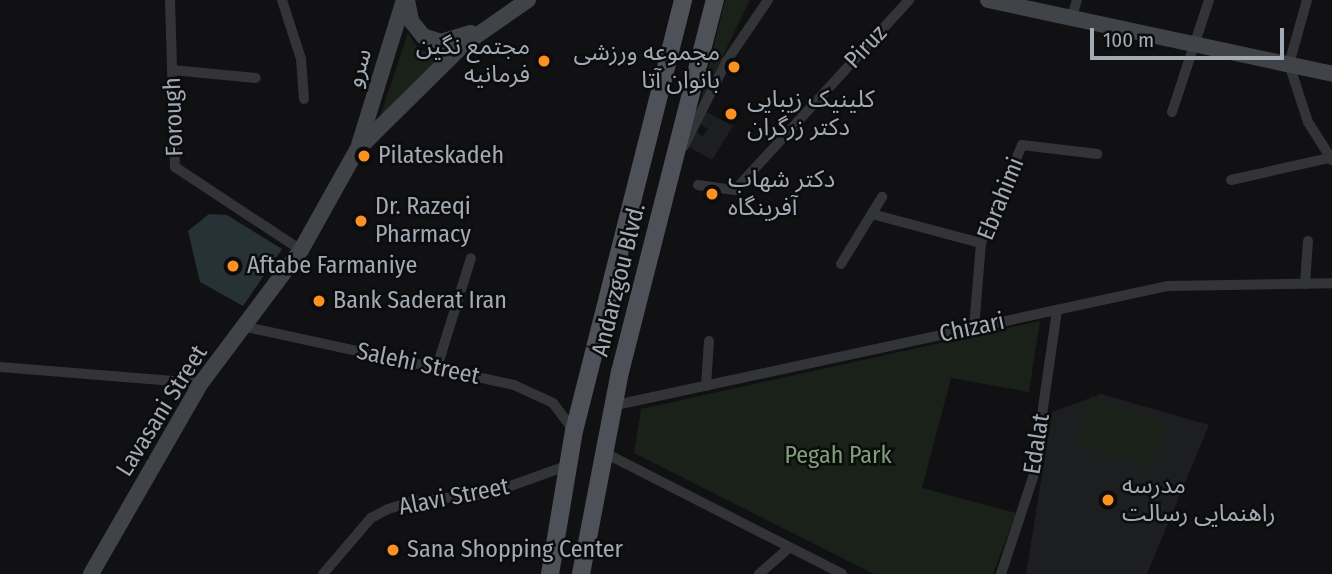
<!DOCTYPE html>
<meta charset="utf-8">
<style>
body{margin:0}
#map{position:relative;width:1332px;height:574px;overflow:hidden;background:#111113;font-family:"Fira Sans Condensed","Noto Sans Arabic",sans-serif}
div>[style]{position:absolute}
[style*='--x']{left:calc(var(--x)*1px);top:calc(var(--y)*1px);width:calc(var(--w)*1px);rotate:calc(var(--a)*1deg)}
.built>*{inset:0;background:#1d1e20}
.green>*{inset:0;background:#192119}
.water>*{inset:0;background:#273237}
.street>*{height:10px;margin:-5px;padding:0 5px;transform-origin:5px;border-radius:5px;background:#323438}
.secondary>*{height:16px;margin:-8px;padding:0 8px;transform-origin:8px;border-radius:8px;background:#404348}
.primary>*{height:18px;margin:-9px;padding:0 9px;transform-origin:9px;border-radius:9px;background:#4e5157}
.dots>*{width:19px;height:19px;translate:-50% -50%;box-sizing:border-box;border:4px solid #0c0c0e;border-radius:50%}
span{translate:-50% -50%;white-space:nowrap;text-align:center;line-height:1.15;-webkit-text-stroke:5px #0c0c0e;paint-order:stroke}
.poi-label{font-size:24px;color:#a2aab4}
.right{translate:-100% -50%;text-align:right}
.left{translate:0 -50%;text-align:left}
.street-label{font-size:24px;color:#a2aab4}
.park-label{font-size:24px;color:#7ba177}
.scale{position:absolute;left:1090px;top:28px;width:194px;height:32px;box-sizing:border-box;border:4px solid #a2aab4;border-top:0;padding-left:9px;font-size:21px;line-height:24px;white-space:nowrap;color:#a2aab4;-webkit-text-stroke:5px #0c0c0e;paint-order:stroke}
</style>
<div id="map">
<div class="built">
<i style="clip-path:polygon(707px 112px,733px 126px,712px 160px,689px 147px,696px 132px,703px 136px,708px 129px,700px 124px)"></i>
<i style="clip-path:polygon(1101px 394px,1209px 425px,1147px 574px,1026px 574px,1052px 412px)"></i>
</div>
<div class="green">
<i style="clip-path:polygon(725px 0,750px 0,700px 103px)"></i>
<i style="clip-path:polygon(408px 33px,419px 50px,447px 55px,375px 132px)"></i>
<i style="clip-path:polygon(1040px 321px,1029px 392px,951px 378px,922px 488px,1016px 513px,993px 574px,874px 574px,634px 453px,641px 409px)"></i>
<i style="clip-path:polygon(1091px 396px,1167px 423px,1150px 468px,1075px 443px)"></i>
</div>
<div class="water">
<i style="clip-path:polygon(209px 214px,227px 215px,282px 249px,243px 306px,200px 282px,188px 231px)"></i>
</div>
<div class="street">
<i style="--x:170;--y:0;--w:167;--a:88.3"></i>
<i style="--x:175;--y:167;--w:151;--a:33.4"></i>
<i style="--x:282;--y:0;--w:62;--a:72.1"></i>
<i style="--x:301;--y:59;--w:40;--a:85.7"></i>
<i style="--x:1307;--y:0;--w:66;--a:105.7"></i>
<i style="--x:1289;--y:64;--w:61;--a:71.9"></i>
<i style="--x:1308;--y:122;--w:45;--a:57.7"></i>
<i style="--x:1072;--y:17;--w:18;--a:-74"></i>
<i style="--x:172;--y:70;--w:84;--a:5.4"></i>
<i style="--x:1172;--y:112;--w:118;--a:-71.7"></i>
<i style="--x:684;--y:146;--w:94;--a:-63.4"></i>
<i style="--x:726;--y:62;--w:75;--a:-55.9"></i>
<i style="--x:1231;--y:180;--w:100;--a:-12.7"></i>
<i style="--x:698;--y:185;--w:37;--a:8"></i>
<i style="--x:735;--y:190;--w:258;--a:-47.5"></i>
<i style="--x:872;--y:214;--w:113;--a:14.9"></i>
<i style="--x:841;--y:264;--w:79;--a:-58.5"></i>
<i style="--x:1305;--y:284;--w:43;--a:-86"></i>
<i style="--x:246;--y:327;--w:274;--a:12.2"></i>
<i style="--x:514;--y:385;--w:43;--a:24.8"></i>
<i style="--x:553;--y:403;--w:35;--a:53"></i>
<i style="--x:974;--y:328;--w:85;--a:-85.3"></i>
<i style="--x:981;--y:243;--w:106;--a:-67.3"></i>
<i style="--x:1022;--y:145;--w:76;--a:6.8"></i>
<i style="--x:0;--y:367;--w:202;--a:4.6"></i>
<i style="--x:437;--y:367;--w:114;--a:-72.7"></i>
<i style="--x:706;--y:386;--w:45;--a:-86.2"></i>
<i style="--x:616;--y:405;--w:565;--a:-12.17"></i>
<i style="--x:1168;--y:286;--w:164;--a:-1"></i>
<i style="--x:605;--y:453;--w:266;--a:27"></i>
<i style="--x:323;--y:574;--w:74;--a:-49.4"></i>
<i style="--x:371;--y:518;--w:19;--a:-28"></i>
<i style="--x:388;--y:509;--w:28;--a:-17"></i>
<i style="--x:415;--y:501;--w:73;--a:-5.5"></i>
<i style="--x:488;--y:494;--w:83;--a:-19.7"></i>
<i style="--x:759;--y:574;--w:40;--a:-41"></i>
<i style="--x:1001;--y:574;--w:102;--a:-71.7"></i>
<i style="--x:1033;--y:477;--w:169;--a:-81.8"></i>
</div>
<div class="secondary">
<i style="--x:407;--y:0;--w:21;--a:79"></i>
<i style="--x:411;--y:21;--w:19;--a:51"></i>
<i style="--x:423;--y:36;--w:19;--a:18"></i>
<i style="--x:441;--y:42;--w:31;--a:-17"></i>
<i style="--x:988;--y:0;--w:352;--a:12.1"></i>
<i style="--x:359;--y:145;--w:152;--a:-72.8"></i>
<i style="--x:91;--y:574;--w:220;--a:-60.1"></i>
<i style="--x:201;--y:383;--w:166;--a:-53.1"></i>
<i style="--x:301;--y:250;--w:115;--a:-60.8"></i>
<i style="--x:357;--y:150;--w:149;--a:-44.7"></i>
<i style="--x:463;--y:45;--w:79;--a:-34.7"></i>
</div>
<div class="primary">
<i style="--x:550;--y:574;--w:145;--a:-80.5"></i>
<i style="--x:574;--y:431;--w:445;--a:-75.8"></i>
<i style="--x:581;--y:574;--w:206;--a:-79.1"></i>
<i style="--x:620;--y:372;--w:384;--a:-75.7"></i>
</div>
<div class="dots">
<i style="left:544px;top:61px;background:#fc9020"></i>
<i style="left:734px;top:67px;background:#fc9020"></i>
<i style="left:731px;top:114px;background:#fc9020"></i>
<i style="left:364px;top:156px;background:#fc9020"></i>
<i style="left:712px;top:194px;background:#fc9020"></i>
<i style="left:361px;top:221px;background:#fc9020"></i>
<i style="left:233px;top:266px;background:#fc9020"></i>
<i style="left:319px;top:301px;background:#fc9020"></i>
<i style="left:1108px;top:500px;background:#fc9020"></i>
<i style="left:393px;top:550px;background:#fc9020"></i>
</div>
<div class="poi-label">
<span class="right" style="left:530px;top:61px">مجتمع نگین<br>فرمانیه</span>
<span class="right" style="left:720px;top:67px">مجموعه ورزشی<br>بانوان آتا</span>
<span class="left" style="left:747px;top:114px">کلینیک زیبایی<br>دکتر زرگران</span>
<span class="left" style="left:378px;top:156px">Pilateskadeh</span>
<span class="left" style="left:728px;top:194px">دکتر شهاب<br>آفرینگاه</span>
<span class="left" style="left:375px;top:221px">Dr. Razeqi<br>Pharmacy</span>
<span class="left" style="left:247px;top:266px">Aftabe Farmaniye</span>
<span class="left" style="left:333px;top:301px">Bank Saderat Iran</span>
<span class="left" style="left:1122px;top:500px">مدرسه<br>راهنمایی رسالت</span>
<span class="left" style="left:407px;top:550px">Sana Shopping Center</span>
</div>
<div class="street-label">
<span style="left:866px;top:47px;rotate:-47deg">Piruz</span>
<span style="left:359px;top:68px;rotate:-73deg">سرو</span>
<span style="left:174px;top:117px;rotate:-92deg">Forough</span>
<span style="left:1001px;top:199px;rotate:-68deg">Ebrahimi</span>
<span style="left:619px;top:280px;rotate:-76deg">Andarzgou Blvd.</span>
<span style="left:972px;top:328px;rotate:-12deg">Chizari</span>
<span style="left:418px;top:364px;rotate:12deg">Salehi Street</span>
<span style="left:162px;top:411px;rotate:-58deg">Lavasani Street</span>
<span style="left:1037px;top:444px;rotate:-81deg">Edalat</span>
<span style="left:454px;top:497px;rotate:-11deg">Alavi Street</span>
</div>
<div class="park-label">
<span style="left:838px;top:456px">Pegah Park</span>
</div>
<div class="scale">100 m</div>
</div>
